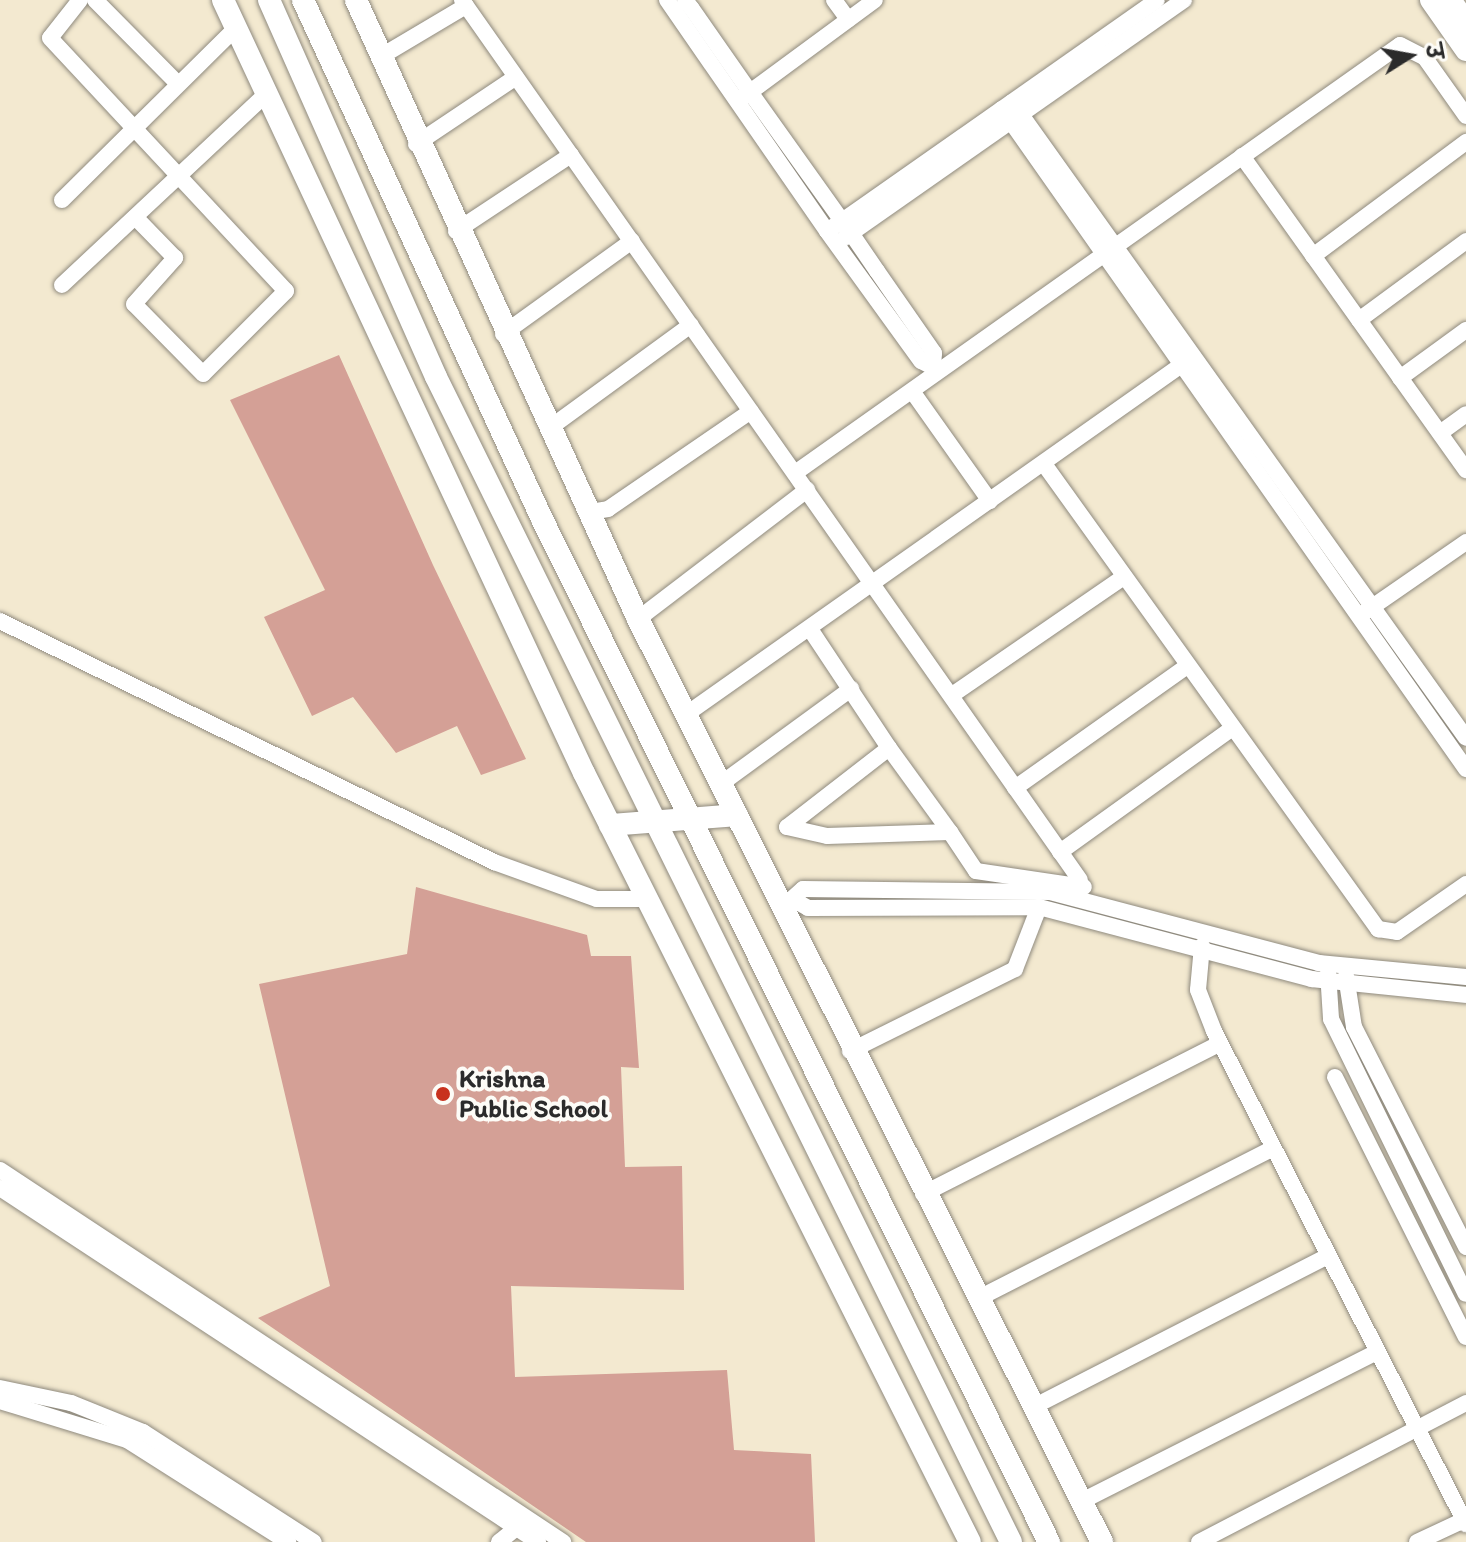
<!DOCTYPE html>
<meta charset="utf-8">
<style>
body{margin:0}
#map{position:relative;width:1466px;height:1542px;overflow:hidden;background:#f3e9d0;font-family:Itim,"Playpen Sans Deva",sans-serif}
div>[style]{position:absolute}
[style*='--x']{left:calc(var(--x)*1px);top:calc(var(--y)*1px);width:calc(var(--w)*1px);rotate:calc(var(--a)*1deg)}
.building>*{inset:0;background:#d4a096}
.roads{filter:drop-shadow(0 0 2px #8f8a7e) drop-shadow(0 0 2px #8f8a7e)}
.street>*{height:16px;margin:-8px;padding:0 8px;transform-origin:8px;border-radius:8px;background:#fff}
.secondary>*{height:22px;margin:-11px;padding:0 11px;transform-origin:11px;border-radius:11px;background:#fff}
.dots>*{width:22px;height:22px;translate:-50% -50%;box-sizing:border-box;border:4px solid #fdfcf7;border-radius:50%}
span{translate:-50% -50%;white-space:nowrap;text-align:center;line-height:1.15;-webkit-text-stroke:8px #fdfcf7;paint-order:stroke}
.poi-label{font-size:26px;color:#2b2b2b;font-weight:700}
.left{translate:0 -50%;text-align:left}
.north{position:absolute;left:1370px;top:16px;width:80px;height:80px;-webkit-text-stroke:6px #fdfcf7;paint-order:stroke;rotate:79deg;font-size:22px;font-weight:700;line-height:32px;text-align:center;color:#2b2b2b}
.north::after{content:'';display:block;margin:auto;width:28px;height:36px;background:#2b2b2b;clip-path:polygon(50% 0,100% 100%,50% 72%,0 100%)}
</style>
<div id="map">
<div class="building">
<i style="clip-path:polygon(339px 355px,433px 565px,526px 759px,481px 775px,457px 726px,396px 753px,353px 697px,312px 716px,264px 617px,325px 590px,230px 400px)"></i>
<i style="clip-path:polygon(416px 887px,587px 935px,591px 956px,631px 956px,639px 1068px,621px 1067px,625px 1167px,682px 1166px,684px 1290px,511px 1286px,515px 1377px,727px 1370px,734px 1450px,811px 1454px,815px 1542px,586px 1542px,258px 1318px,330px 1286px,259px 984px,407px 954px)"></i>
</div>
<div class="roads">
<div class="street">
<i style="--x:80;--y:0;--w:48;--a:128.3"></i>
<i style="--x:50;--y:38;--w:346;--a:47"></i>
<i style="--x:286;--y:291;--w:117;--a:135"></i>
<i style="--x:203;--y:374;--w:98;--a:-134.6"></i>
<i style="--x:134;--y:304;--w:62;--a:-48.3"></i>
<i style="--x:175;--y:258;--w:57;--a:-134.3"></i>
<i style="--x:95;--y:0;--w:117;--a:45.3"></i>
<i style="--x:462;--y:0;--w:1075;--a:54.92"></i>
<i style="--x:667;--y:0;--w:281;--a:55.3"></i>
<i style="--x:685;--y:0;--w:11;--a:52"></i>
<i style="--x:692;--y:9;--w:101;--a:55.1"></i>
<i style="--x:750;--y:92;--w:158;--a:54.5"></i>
<i style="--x:842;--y:221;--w:15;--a:53"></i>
<i style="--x:851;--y:233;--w:46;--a:55.6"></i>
<i style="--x:877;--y:271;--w:100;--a:55.2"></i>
<i style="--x:934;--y:353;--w:14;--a:94"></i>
<i style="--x:933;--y:367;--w:13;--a:-153"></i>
<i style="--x:921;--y:361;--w:160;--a:-125.9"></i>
<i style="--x:827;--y:231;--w:18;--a:-34"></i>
<i style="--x:842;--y:221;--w:195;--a:-35"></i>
<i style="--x:1002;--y:109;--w:189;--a:-35.1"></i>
<i style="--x:834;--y:0;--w:24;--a:54"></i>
<i style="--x:380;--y:57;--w:100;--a:-30.7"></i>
<i style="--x:742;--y:98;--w:165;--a:-36.4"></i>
<i style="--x:1012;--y:102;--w:781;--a:54.48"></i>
<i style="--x:1002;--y:109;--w:807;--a:54.89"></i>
<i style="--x:416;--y:144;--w:120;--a:-33.8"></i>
<i style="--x:1242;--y:156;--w:386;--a:54.5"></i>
<i style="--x:62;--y:200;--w:243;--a:-44.7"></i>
<i style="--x:456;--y:231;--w:138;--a:-33.5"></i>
<i style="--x:844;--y:238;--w:415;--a:-35"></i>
<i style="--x:1313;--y:256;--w:191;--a:-36.7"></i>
<i style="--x:62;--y:285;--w:278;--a:-43.1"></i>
<i style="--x:1359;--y:320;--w:133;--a:-36.4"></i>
<i style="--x:503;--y:334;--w:159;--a:-35.8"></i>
<i style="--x:1400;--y:378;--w:82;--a:-36"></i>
<i style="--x:912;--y:391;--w:135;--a:54.7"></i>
<i style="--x:551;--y:427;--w:173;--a:-36.1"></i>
<i style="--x:1440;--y:433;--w:32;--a:-36"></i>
<i style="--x:1044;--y:464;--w:573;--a:54.31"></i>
<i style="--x:1378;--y:929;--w:19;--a:9"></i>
<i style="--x:1397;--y:932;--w:84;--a:-34.8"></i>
<i style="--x:795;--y:473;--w:741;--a:-35.28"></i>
<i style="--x:1400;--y:45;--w:28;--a:27"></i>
<i style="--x:1425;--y:58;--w:71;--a:54.7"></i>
<i style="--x:590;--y:512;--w:18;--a:-9"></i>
<i style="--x:608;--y:509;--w:173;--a:-34.4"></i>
<i style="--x:1365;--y:612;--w:123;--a:-34.7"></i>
<i style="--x:638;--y:619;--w:213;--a:-37.4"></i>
<i style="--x:0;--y:621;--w:550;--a:26.01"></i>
<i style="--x:494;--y:862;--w:109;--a:19.8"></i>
<i style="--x:597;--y:899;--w:49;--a:0"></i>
<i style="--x:810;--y:629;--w:143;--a:56.4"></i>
<i style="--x:889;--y:748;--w:129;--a:142.2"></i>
<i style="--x:787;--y:827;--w:41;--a:12.7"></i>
<i style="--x:827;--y:836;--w:123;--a:-1.9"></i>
<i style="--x:950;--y:832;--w:47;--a:56.3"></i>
<i style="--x:976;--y:871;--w:109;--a:8.4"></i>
<i style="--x:952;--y:695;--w:209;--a:-34.5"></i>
<i style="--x:688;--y:713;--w:614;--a:-35.19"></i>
<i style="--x:889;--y:748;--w:104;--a:54"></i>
<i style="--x:722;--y:783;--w:160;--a:-36.1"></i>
<i style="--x:1015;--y:788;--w:211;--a:-35.3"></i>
<i style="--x:1060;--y:852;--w:211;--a:-35.7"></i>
<i style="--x:1202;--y:946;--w:44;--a:95.2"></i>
<i style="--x:1198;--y:990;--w:44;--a:68.7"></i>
<i style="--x:1214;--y:1031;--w:554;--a:62.93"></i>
<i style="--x:1328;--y:972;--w:47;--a:86.3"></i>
<i style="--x:1331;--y:1019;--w:306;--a:63.9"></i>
<i style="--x:1346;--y:976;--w:52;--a:81.1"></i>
<i style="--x:1354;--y:1027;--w:247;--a:63"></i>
<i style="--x:1466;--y:977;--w:148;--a:-174.6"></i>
<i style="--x:1319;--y:963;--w:278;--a:-165.2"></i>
<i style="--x:1050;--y:892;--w:247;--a:-179.3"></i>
<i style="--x:803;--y:889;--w:15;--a:138"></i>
<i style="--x:792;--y:899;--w:18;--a:29"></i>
<i style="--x:808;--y:908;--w:231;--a:-0.2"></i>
<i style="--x:1039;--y:907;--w:282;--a:14.8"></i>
<i style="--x:1312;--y:979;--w:155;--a:5.9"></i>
<i style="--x:850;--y:1051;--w:184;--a:-26.4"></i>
<i style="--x:1015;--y:969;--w:66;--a:-68.8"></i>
<i style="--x:1335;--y:1077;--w:291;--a:63.3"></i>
<i style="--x:0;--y:1170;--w:675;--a:33.45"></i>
<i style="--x:0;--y:1188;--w:644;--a:33.34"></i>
<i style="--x:923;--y:1194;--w:333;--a:-26.9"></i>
<i style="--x:977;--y:1299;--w:332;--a:-27"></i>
<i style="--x:0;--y:1388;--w:73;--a:11.9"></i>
<i style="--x:71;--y:1403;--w:78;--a:21.9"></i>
<i style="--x:143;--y:1432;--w:203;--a:32.8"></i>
<i style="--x:0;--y:1401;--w:133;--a:17.1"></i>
<i style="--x:127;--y:1440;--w:191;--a:32.4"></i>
<i style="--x:1033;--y:1407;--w:331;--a:-27.1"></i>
<i style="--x:1082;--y:1501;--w:330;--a:-26.8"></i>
<i style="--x:499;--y:1542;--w:28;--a:-39"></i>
<i style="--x:1199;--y:1542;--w:301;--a:-27.5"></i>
<i style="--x:1417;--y:1542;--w:52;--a:-25.1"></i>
</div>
<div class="secondary">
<i style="--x:223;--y:0;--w:853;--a:64.97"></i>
<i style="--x:584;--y:773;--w:860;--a:63.35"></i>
<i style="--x:269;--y:0;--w:412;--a:66.1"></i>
<i style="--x:436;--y:377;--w:1299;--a:63.73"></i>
<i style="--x:303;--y:0;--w:574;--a:65.27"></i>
<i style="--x:543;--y:521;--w:1140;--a:63.64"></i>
<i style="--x:356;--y:0;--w:680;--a:65.51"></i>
<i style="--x:638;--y:619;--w:1033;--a:63.31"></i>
<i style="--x:1431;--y:0;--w:61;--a:55"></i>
<i style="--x:1450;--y:0;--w:27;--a:54"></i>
<i style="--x:610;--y:825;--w:127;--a:-4.5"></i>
</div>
</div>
<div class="dots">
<i style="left:443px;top:1094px;background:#c8321e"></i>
</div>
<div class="poi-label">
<span class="left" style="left:459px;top:1094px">Krishna<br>Public School</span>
</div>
<div class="north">उ</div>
</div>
